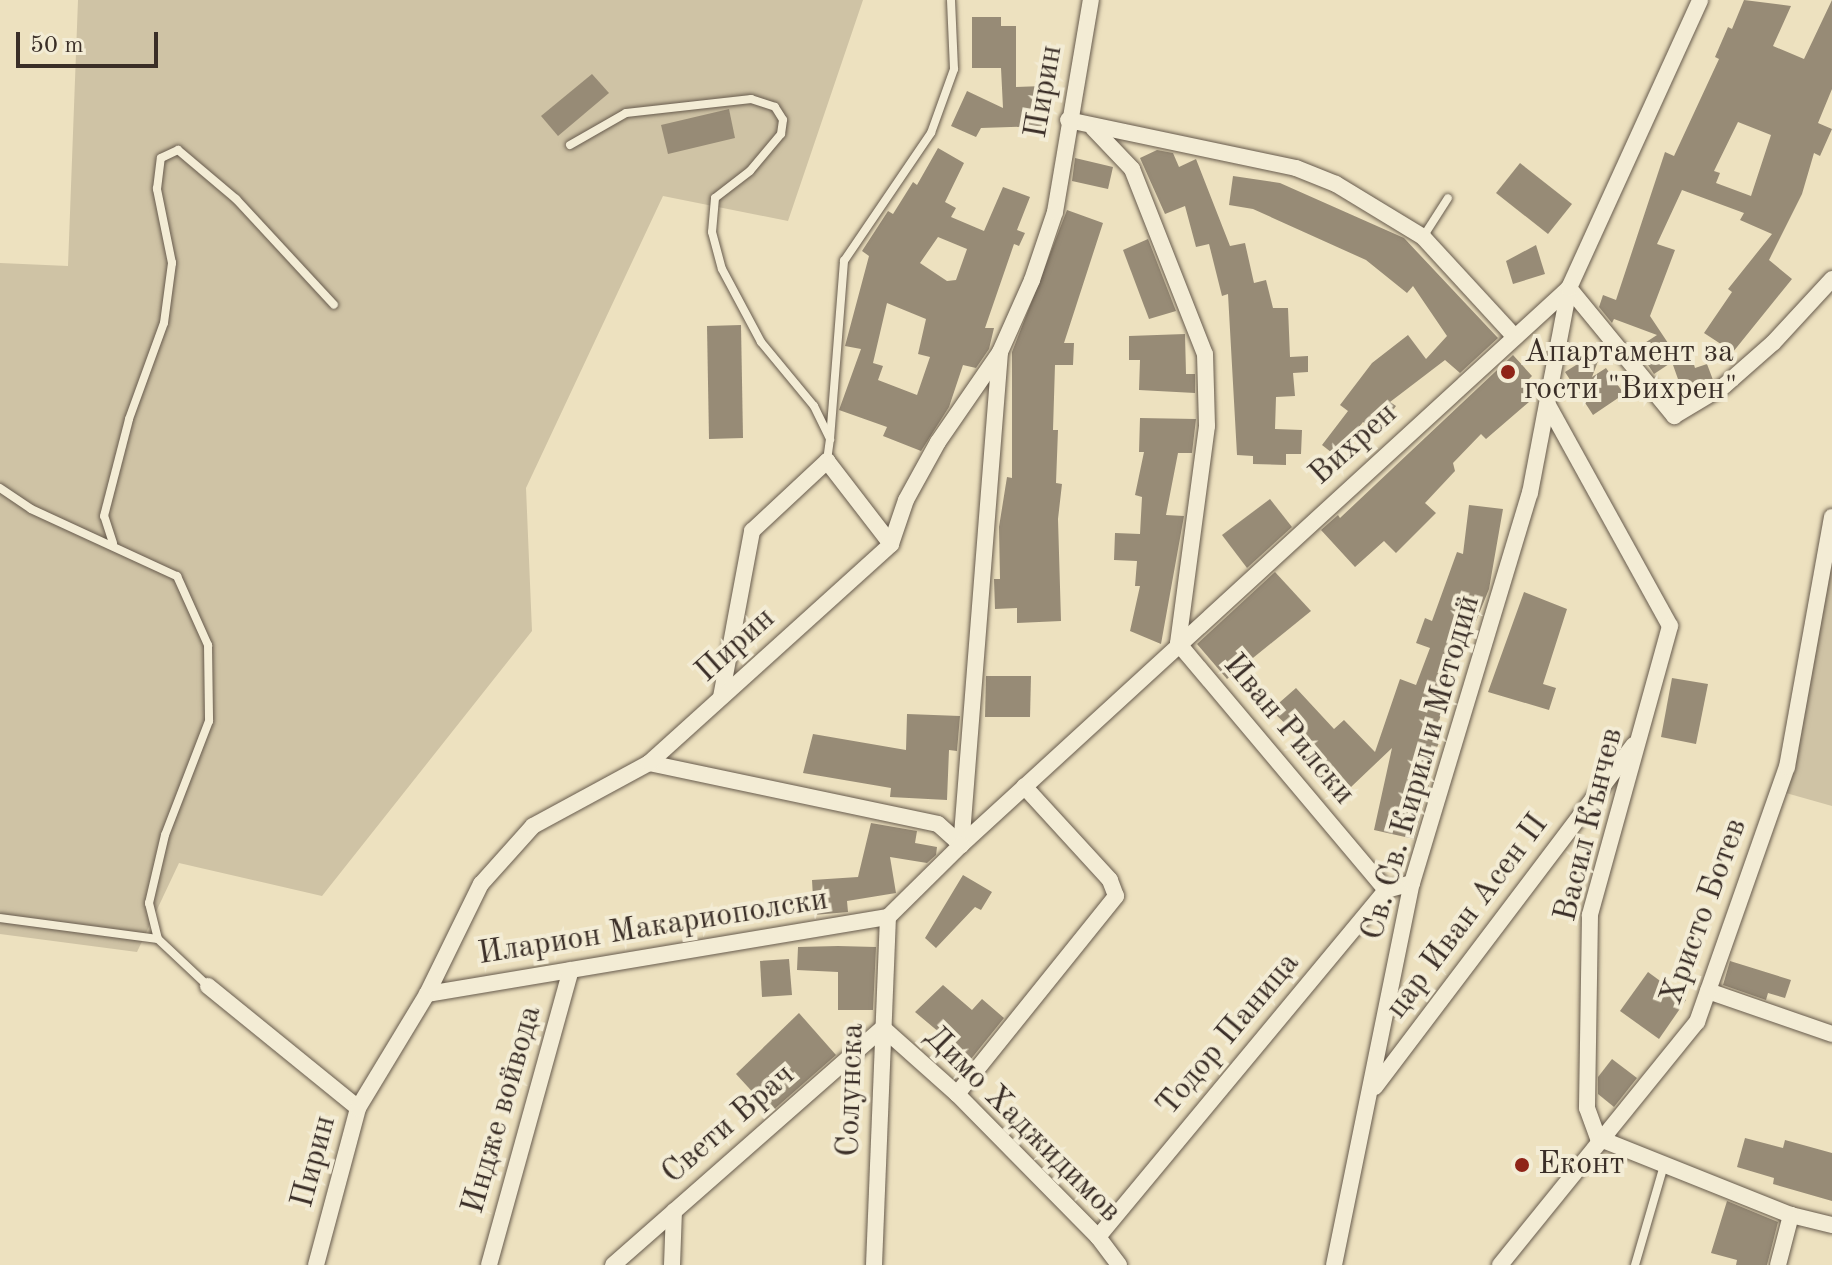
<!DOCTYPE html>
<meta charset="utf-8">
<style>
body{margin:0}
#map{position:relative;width:1832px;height:1265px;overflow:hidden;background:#ede1bf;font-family:"Old Standard TT",serif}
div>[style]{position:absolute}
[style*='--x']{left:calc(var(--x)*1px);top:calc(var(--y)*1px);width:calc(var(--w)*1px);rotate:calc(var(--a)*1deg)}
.green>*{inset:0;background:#cfc3a5}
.building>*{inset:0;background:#978b76}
.roads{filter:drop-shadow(0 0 2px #675b4d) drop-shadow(0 0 2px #675b4d)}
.lane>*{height:8px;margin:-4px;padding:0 4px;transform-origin:4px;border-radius:4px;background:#f3ecd5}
.street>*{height:16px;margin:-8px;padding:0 8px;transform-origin:8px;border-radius:8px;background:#f3ecd5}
.dots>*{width:22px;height:22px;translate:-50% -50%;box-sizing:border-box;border:4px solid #f3ecd5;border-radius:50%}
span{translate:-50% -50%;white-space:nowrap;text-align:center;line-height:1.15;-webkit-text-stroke:8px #f3ecd5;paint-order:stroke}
.street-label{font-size:32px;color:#3a2e27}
.poi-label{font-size:32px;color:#3a2e27}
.left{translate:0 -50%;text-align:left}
.scale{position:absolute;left:16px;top:32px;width:142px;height:36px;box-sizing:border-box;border:4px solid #3a2e27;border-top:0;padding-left:10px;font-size:24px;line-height:28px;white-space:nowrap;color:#3a2e27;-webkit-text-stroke:6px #f3ecd5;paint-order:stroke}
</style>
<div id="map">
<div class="green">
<i style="clip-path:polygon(78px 0,863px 0,788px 221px,663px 196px,526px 488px,532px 631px,322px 896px,179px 863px,137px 952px,0 934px,0 263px,68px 266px)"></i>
<i style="clip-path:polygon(1832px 526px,1832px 806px,1786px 793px)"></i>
</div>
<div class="building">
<i style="clip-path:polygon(evenodd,1744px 0,1791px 6px,1773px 46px,1804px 59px,1832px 0,1832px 89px,1818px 123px,1832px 129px,1820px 156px,1814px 153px,1802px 194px,1769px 260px,1792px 279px,1733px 352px,1704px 333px,1732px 292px,1728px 289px,1772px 234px,1740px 220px,1744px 213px,1682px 190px,1657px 244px,1675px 250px,1650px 316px,1678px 358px,1654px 374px,1637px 348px,1657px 335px,1614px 319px,1612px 323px,1599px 307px,1603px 295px,1616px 300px,1665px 152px,1674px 156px,1719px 59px,1715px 57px,1728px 27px,1732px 29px,1744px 0,1738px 122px,1771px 135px,1751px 196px,1716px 183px,1720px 173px,1714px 171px,1738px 122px)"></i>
<i style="clip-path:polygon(972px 17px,1001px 17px,1001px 26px,1016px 26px,1016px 87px,1043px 86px,1044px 126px,981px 128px,976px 137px,951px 126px,967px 91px,1003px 108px,1001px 68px,972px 68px)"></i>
<i style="clip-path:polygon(592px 74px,609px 93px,558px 136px,541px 116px)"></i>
<i style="clip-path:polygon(729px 109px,735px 138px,668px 154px,661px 125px)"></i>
<i style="clip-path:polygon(evenodd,938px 148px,964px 163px,945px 202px,956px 208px,951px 217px,984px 231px,1003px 187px,1030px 197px,1017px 230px,1025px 233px,1019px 246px,1014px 244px,985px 328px,994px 328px,989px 349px,976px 368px,963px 365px,949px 407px,921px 451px,883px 436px,887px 427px,839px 410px,861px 349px,845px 346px,869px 256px,862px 251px,888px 211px,893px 214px,913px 182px,917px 185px,938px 148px,938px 237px,967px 249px,956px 280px,947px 281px,920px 263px,938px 237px,938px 148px,887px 303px,926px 319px,918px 354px,930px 357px,917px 395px,878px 380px,883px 366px,873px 363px,887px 303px)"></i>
<i style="clip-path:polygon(1157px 150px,1173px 153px,1179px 167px,1196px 159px,1230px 246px,1245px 243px,1254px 283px,1266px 280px,1273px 308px,1288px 308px,1290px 357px,1308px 356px,1308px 372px,1293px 373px,1295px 396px,1276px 397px,1275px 429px,1302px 430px,1301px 454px,1286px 454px,1286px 465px,1253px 464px,1253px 456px,1237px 455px,1228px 294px,1222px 296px,1209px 244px,1196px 247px,1185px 206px,1165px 214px,1140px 158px)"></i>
<i style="clip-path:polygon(1075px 158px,1113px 167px,1108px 189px,1072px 181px)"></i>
<i style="clip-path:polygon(1520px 163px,1572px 204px,1548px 234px,1496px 193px)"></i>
<i style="clip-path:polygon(1233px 176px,1280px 183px,1404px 238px,1498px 338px,1460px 373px,1445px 360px,1390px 402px,1396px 406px,1377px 432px,1363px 422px,1336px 456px,1322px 445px,1348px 411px,1340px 405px,1372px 363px,1408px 335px,1426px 359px,1447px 336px,1413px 286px,1407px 293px,1366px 260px,1253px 209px,1229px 205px)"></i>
<i style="clip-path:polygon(1067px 210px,1103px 223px,1064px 343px,1074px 343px,1073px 365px,1055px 365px,1053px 430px,1058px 430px,1056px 483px,1062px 484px,1058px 519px,1061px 621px,1017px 623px,1017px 608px,995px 609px,994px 579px,1000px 579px,999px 527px,1007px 477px,1012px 478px,1012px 352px)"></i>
<i style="clip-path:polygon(1148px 239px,1176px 311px,1149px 319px,1123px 250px)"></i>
<i style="clip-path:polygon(1536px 245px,1545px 274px,1513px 284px,1506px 261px)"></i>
<i style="clip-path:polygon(741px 325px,743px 438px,709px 439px,707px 326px)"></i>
<i style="clip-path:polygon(1185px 334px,1186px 374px,1195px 374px,1195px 393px,1139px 390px,1140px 360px,1129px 360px,1129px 336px)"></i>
<i style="clip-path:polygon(1603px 348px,1592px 377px,1606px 368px,1624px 394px,1593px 415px,1565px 372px)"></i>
<i style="clip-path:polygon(1513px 355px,1532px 376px,1525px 383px,1536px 396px,1486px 439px,1481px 434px,1453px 463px,1455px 471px,1425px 503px,1436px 513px,1396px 553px,1384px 541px,1355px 567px,1321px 530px,1338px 515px,1340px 518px)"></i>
<i style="clip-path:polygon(1692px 358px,1695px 368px,1707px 364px,1713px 380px,1684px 396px,1673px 365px)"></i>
<i style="clip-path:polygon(1140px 418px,1196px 419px,1192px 453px,1178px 453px,1166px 515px,1184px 516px,1161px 644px,1130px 631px,1140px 586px,1135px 586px,1137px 561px,1114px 560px,1115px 533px,1140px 534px,1142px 497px,1135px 495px,1144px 452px,1139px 452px)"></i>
<i style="clip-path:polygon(1270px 499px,1292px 527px,1247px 568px,1222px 535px)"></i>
<i style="clip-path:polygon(1469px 505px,1503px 509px,1489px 589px,1446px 696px,1436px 732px,1442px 735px,1427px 773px,1432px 775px,1414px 839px,1374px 830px,1392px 748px,1351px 787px,1271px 710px,1296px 688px,1334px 729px,1344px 720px,1375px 752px,1400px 679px,1416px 685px,1430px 648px,1416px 643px,1425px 618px,1432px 621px,1457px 552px,1463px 554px)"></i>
<i style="clip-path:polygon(1275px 572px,1311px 611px,1227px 679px,1197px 644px)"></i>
<i style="clip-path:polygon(1524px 592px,1567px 609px,1543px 684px,1556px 688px,1549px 710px,1488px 692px)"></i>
<i style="clip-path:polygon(986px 676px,1031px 676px,1030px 717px,985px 717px)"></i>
<i style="clip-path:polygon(1672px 678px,1708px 684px,1696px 744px,1661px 737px)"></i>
<i style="clip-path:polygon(907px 714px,960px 716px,957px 751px,949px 750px,947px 800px,890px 797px,891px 788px,803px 773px,813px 734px,906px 750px)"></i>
<i style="clip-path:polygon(871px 823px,917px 831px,915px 843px,937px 847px,936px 855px,927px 863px,890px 857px,896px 893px,847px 901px,848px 912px,814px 915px,812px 880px,858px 877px)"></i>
<i style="clip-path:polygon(963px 875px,992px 892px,981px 910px,975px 907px,936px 948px,925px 938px)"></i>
<i style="clip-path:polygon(838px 946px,876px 947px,873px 1010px,838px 1010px,838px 972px,797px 970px,798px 947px)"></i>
<i style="clip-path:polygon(789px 959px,792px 995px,762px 997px,760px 961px)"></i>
<i style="clip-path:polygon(1730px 961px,1791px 980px,1785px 998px,1768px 993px,1766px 1000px,1723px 985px)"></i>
<i style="clip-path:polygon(1648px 972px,1686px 1000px,1659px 1039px,1620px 1011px)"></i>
<i style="clip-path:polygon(943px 985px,972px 1010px,982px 999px,1004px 1018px,971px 1059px,915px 1012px)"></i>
<i style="clip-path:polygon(799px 1013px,836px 1055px,771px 1112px,736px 1074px)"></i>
<i style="clip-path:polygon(1612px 1059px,1637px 1078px,1614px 1107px,1598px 1094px,1598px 1077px)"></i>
<i style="clip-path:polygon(1745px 1138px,1783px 1148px,1785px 1140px,1832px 1153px,1832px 1201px,1773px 1184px,1774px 1178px,1737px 1167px)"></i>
<i style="clip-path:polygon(1727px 1201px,1778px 1222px,1767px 1265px,1736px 1265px,1737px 1260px,1711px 1253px)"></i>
</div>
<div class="roads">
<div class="lane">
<i style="--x:570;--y:145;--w:64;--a:-29.7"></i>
<i style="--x:626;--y:113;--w:126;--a:-6.4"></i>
<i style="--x:751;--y:99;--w:25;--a:18"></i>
<i style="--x:775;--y:107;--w:15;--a:58"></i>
<i style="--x:783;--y:120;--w:14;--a:98"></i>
<i style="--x:781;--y:134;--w:48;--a:130"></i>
<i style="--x:750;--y:171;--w:44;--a:142.4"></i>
<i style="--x:715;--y:198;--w:34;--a:95"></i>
<i style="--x:712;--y:232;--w:38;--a:75"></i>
<i style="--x:722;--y:269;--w:83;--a:61.9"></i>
<i style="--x:761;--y:342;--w:83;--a:50.4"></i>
<i style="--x:814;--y:406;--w:37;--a:64"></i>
<i style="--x:830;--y:439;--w:22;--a:98"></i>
<i style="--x:1423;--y:237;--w:46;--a:-57.3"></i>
<i style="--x:830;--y:439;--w:179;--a:-85.5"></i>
<i style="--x:844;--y:261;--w:155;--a:-55.8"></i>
<i style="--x:931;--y:133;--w:68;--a:-70.2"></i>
<i style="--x:954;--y:69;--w:69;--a:-92.5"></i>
<i style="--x:0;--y:488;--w:37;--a:34"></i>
<i style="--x:31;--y:509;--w:161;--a:24.7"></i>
<i style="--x:177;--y:576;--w:76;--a:65.8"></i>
<i style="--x:208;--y:645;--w:76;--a:89.2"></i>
<i style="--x:209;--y:721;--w:122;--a:111.1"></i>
<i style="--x:165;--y:835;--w:70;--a:103.2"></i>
<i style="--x:149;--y:903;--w:37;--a:76"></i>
<i style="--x:158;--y:939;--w:69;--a:43.2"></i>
<i style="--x:113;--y:543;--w:28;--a:-108"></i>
<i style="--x:104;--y:516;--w:100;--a:-75.5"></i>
<i style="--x:129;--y:419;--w:102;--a:-70"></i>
<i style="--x:164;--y:323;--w:61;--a:-82.4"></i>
<i style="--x:172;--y:263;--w:76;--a:-101.5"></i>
<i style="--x:157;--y:189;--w:31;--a:-83"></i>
<i style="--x:161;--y:158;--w:19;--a:-25"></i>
<i style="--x:178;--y:150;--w:76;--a:40.2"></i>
<i style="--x:236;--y:199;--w:144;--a:47.2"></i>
<i style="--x:0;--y:918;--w:159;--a:7.6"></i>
<i style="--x:1635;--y:1265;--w:104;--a:-73.8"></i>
</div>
<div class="street">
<i style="--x:1068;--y:120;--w:233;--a:11.9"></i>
<i style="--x:1296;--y:168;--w:43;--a:21.8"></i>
<i style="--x:1336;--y:184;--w:102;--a:31.3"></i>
<i style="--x:1423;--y:237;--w:136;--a:47.4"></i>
<i style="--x:1093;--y:128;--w:57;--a:46.4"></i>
<i style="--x:1132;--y:169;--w:199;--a:68.5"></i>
<i style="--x:1205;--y:354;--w:72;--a:88.4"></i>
<i style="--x:1207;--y:426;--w:219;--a:97.6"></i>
<i style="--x:1569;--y:288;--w:166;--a:50.6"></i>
<i style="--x:1674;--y:416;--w:58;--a:-31"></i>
<i style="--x:1724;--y:386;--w:65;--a:-41.3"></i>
<i style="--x:1773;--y:343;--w:87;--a:-47.3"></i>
<i style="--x:1000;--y:352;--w:495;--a:94.5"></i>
<i style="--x:961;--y:845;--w:825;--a:-42.49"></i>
<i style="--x:1548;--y:405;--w:252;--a:61.1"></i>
<i style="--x:1670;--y:626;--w:300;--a:105.5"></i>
<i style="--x:1590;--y:915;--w:193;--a:90.9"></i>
<i style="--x:1587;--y:1108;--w:32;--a:70"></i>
<i style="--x:1598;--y:1138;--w:208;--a:21.8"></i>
<i style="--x:1791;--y:1215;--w:42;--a:13.7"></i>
<i style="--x:1178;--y:643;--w:323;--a:49.9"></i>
<i style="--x:721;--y:697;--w:169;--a:-79.4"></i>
<i style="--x:752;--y:531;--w:103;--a:-43"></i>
<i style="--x:827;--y:461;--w:105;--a:52.4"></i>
<i style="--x:649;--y:763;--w:295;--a:11.9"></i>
<i style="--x:938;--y:824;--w:31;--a:42"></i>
<i style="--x:961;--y:845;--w:103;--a:135.4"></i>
<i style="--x:208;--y:986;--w:193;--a:39.1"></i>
<i style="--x:1708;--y:991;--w:131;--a:19.1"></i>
<i style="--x:427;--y:994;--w:467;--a:-9.5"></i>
<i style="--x:1375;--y:1087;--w:429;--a:-52.9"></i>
<i style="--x:957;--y:1094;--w:254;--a:-51.2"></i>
<i style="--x:1116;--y:896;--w:17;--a:-111"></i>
<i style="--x:1110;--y:880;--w:127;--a:-132.5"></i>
<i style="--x:1098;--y:1237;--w:451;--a:-50.3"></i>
<i style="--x:1386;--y:890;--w:27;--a:-15"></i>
<i style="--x:316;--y:1265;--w:163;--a:-75"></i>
<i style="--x:358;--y:1108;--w:133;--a:-58.8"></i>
<i style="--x:427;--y:994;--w:123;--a:-63.9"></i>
<i style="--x:481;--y:884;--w:78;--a:-48.1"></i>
<i style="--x:533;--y:826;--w:132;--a:-28.5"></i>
<i style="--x:649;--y:763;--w:326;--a:-42.1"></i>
<i style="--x:891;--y:544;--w:46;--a:-71.2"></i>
<i style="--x:906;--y:500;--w:66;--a:-61.1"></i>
<i style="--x:938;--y:442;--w:109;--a:-55.4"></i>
<i style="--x:1000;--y:352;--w:79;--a:-66"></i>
<i style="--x:1032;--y:280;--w:72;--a:-71.3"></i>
<i style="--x:1055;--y:212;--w:215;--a:-80.4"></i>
<i style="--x:489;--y:1265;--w:306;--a:-74.5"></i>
<i style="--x:613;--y:1265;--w:359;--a:-41.3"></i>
<i style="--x:883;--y:1028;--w:99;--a:41.7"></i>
<i style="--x:957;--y:1094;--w:201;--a:45.4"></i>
<i style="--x:1098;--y:1237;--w:35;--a:53"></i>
<i style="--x:672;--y:1265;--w:54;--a:-87.9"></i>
<i style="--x:874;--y:1265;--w:348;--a:-87.7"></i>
<i style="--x:1334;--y:1265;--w:390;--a:-78.5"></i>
<i style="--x:1412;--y:883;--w:407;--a:-73.2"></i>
<i style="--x:1530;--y:493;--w:209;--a:-79.2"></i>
<i style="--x:1569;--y:288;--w:316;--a:-65.5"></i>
<i style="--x:1500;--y:1265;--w:313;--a:-51"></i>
<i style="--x:1697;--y:1022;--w:270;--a:-70.6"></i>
<i style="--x:1787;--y:767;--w:254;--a:-79.8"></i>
<i style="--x:1778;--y:1265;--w:52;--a:-75.4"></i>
</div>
</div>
<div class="dots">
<i style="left:1508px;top:372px;background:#8f2418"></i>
<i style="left:1522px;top:1165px;background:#8f2418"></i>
</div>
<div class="street-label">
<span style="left:1045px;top:92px;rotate:-80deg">Пирин</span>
<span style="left:1354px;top:445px;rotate:-42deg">Вихрен</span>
<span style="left:736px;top:646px;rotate:-42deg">Пирин</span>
<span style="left:1288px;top:730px;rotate:50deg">Иван Рилски</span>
<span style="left:1422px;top:768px;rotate:-74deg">Св. Св. Кирил и Методий</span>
<span style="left:1590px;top:825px;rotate:-76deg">Васил Кънчев</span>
<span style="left:1705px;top:912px;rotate:-70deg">Христо Ботев</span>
<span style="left:1468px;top:917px;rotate:-53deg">цар Иван Асен II</span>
<span style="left:653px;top:928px;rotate:-9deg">Иларион Макариополски</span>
<span style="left:1229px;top:1035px;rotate:-50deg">Тодор Паница</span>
<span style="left:852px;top:1090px;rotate:-88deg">Солунска</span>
<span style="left:503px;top:1110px;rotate:-74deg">Индже войвода</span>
<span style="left:729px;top:1125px;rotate:-41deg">Свети Врач</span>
<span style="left:1022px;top:1125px;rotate:45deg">Димо Хаджидимов</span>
<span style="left:315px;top:1162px;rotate:-75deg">Пирин</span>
</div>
<div class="poi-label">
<span class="left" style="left:1524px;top:372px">Апартамент за<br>гости "Вихрен"</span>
<span class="left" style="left:1538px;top:1165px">Еконт</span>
</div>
<div class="scale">50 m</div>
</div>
